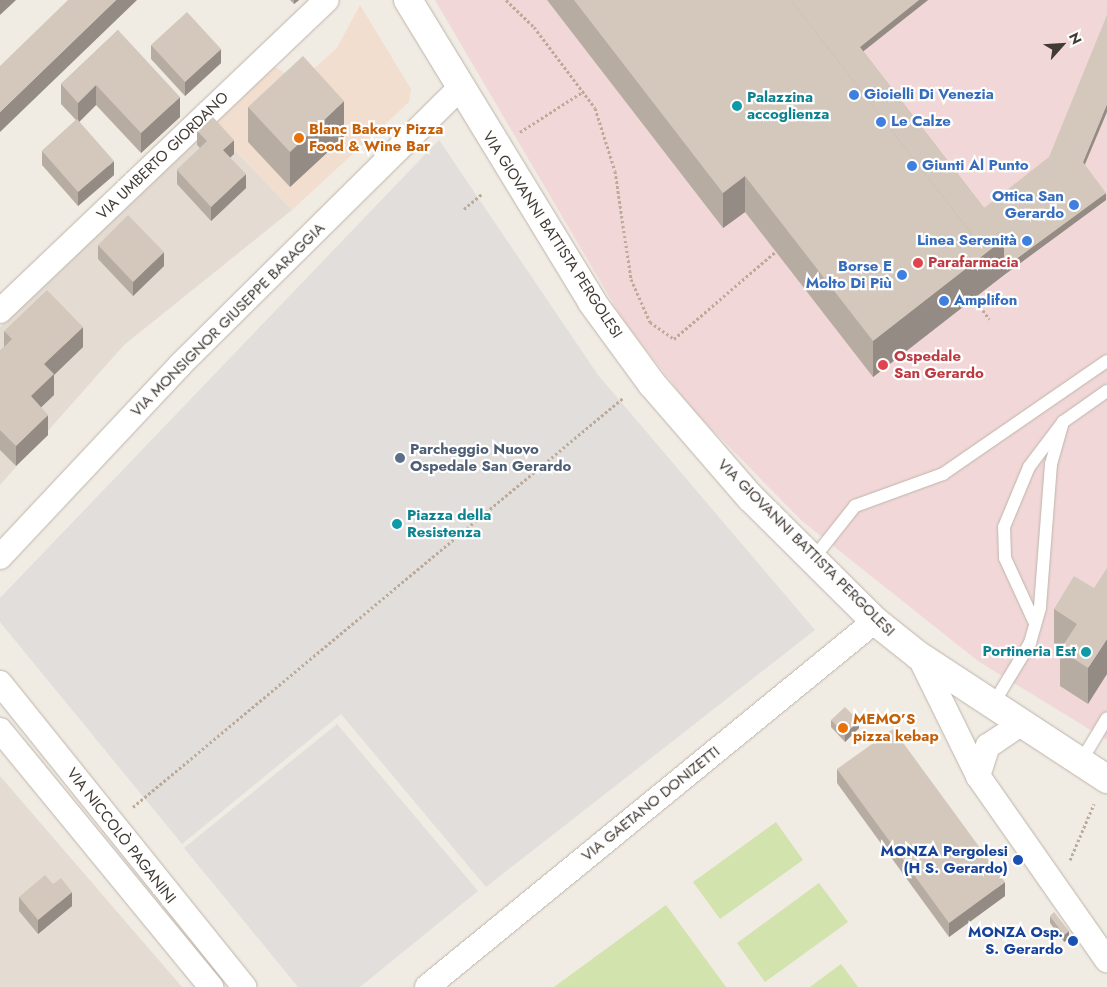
<!DOCTYPE html>
<meta charset="utf-8">
<style>
body{margin:0}
#map{position:relative;width:1107px;height:987px;overflow:hidden;background:#f0ebe3;font-family:Jost,sans-serif}
div>[style]{position:absolute}
[style*='--x']{left:calc(var(--x)*1px);top:calc(var(--y)*1px);width:calc(var(--w)*1px);rotate:calc(var(--a)*1deg)}
.residential>*{inset:0;background:#e4dcd2}
.commercial>*{inset:0;background:#f2decf}
.medical>*{inset:0;background:#f1d7d7}
.green>*{inset:0;background:#d2e3ae}
.parking>*{inset:0;background:#e1dedc}
.path>*{height:3px;margin-top:-1.5px;transform-origin:0;background:repeating-linear-gradient(90deg,#bcab99 0 2.5px,transparent 0 5px)}
.roads{filter:drop-shadow(0 0 1px #beb4aa) drop-shadow(0 0 1px #beb4aa)}
.service>*{height:12px;margin:-6px;padding:0 6px;transform-origin:6px;border-radius:6px;background:#fff}
.minor>*{height:24px;margin:-12px;padding:0 12px;transform-origin:12px;border-radius:12px;background:#fff}
.tertiary>*{height:28px;margin:-14px;padding:0 14px;transform-origin:14px;border-radius:14px;background:#fff}
.wall>*{inset:0;background:#b6aca2}
.shaded-wall>*{inset:0;background:#948c84}
.building>*{inset:0;background:#d4c8bc}
.dots>*{width:14px;height:14px;translate:-50% -50%;box-sizing:border-box;border:2px solid #fff;border-radius:50%}
span{translate:-50% -50%;white-space:nowrap;text-align:center;line-height:1.15;-webkit-text-stroke:4.5px #fff;paint-order:stroke}
.shop-label{font-size:15px;color:#366cbe;font-weight:700}
.left{translate:0 -50%;text-align:left}
.right{translate:-100% -50%;text-align:right}
.culture-label{font-size:15px;color:#0d838f;font-weight:700}
.food-label{font-size:15px;color:#c56008;font-weight:700}
.street-label{font-size:15px;color:#423a34}
.health-label{font-size:15px;color:#be3a42;font-weight:700}
.service-label{font-size:15px;color:#4e5e75;font-weight:700}
.transit-label{font-size:15px;color:#164399;font-weight:700}
.north{position:absolute;left:1037px;top:20px;width:50px;height:50px;-webkit-text-stroke:4px #fff;paint-order:stroke;rotate:64deg;font-size:14px;font-weight:700;line-height:20px;text-align:center;color:#423a34}
.north::after{content:'';display:block;margin:auto;width:18px;height:22px;background:#423a34;clip-path:polygon(50% 0,100% 100%,50% 72%,0 100%)}
</style>
<div id="map">
<div class="residential">
<i style="clip-path:polygon(207px 121px,292px 210px,124px 345px,0 485px,0 327px)"></i>
<i style="clip-path:polygon(0 776px,182px 987px,0 987px)"></i>
</div>
<div class="commercial">
<i style="clip-path:polygon(360px 5px,411px 89px,409px 102px,292px 210px,207px 121px,272px 65px,290px 76px,309px 73px,337px 48px)"></i>
</div>
<div class="medical">
<i style="clip-path:polygon(435px 0,1107px 0,1107px 740px,978px 661px,802px 521px,693px 410px,623px 320px)"></i>
</div>
<div class="green">
<i style="clip-path:polygon(776px 822px,803px 860px,720px 919px,693px 882px)"></i>
<i style="clip-path:polygon(819px 883px,848px 922px,765px 982px,737px 943px)"></i>
<i style="clip-path:polygon(666px 905px,726px 987px,554px 987px)"></i>
<i style="clip-path:polygon(841px 964px,858px 987px,810px 987px)"></i>
</div>
<div class="parking">
<i style="clip-path:polygon(439px 140px,598px 375px,815px 630px,486px 887px,341px 714px,182px 844px,0 622px,0 598px)"></i>
<i style="clip-path:polygon(337px 724px,478px 891px,360px 987px,298px 987px,184px 848px)"></i>
</div>
<div class="path">
<i style="--x:506;--y:0;--w:39;--a:44"></i>
<i style="--x:534;--y:27;--w:101;--a:53"></i>
<i style="--x:595;--y:108;--w:66;--a:72.4"></i>
<i style="--x:615;--y:171;--w:109;--a:81.6"></i>
<i style="--x:631;--y:279;--w:47;--a:66.2"></i>
<i style="--x:650;--y:322;--w:29;--a:35"></i>
<i style="--x:674;--y:339;--w:133;--a:-40.7"></i>
<i style="--x:520;--y:132;--w:76;--a:-32.6"></i>
<i style="--x:464;--y:209;--w:23;--a:-40"></i>
<i style="--x:974;--y:298;--w:26;--a:54"></i>
<i style="--x:133;--y:807;--w:638;--a:-39.85"></i>
<i style="--x:1070;--y:860;--w:61;--a:-66.8"></i>
</div>
<div class="roads">
<div class="service">
<i style="--x:1063;--y:422;--w:54;--a:-35.2"></i>
<i style="--x:813;--y:559;--w:68;--a:-51.6"></i>
<i style="--x:855;--y:506;--w:94;--a:-20"></i>
<i style="--x:943;--y:474;--w:199;--a:-34.6"></i>
<i style="--x:992;--y:706;--w:74;--a:-58.9"></i>
<i style="--x:1030;--y:643;--w:37;--a:-74"></i>
<i style="--x:1040;--y:607;--w:143;--a:-85.6"></i>
<i style="--x:1051;--y:464;--w:44;--a:-74.1"></i>
<i style="--x:1063;--y:422;--w:56;--a:127.1"></i>
<i style="--x:1029;--y:467;--w:65;--a:112.6"></i>
<i style="--x:1004;--y:527;--w:31;--a:88"></i>
<i style="--x:1005;--y:558;--w:69;--a:65.3"></i>
<i style="--x:1080;--y:763;--w:52;--a:-59"></i>
</div>
<div class="minor">
<i style="--x:0;--y:311;--w:451;--a:-43.6"></i>
<i style="--x:0;--y:557;--w:263;--a:-46.8"></i>
<i style="--x:180;--y:365;--w:394;--a:-44.7"></i>
<i style="--x:919;--y:656;--w:134;--a:63.8"></i>
<i style="--x:978;--y:776;--w:225;--a:55"></i>
<i style="--x:0;--y:683;--w:390;--a:51.2"></i>
<i style="--x:0;--y:730;--w:333;--a:50.6"></i>
<i style="--x:978;--y:776;--w:32;--a:-72"></i>
<i style="--x:988;--y:746;--w:40;--a:-34"></i>
<i style="--x:427;--y:987;--w:578;--a:-39.25"></i>
</div>
<div class="tertiary">
<i style="--x:408;--y:0;--w:354;--a:58.6"></i>
<i style="--x:592;--y:302;--w:102;--a:53.8"></i>
<i style="--x:652;--y:384;--w:150;--a:49.1"></i>
<i style="--x:750;--y:497;--w:176;--a:44.8"></i>
<i style="--x:875;--y:621;--w:56;--a:38.5"></i>
<i style="--x:919;--y:656;--w:225;--a:33.2"></i>
</div>
</div>
<div class="wall">
<i style="clip-path:polygon(290px 0,299px 0,294px 4px)"></i>
<i style="clip-path:polygon(547px 0,928px 0,863px 51px,984px 208px,1085px 165px,1106px 200px,1004px 275px,873px 377px,745px 212px,723px 228px)"></i>
<i style="clip-path:polygon(118px 30px,180px 117px,141px 153px,96px 105px,79px 122px,114px 175px,78px 206px,42px 165px,42px 151px,76px 120px,61px 104px,61px 84px)"></i>
<i style="clip-path:polygon(151px 45px,221px 63px,185px 96px,151px 59px)"></i>
<i style="clip-path:polygon(248px 107px,344px 137px,290px 187px,248px 142px)"></i>
<i style="clip-path:polygon(197px 131px,234px 154px,230px 158px,246px 188px,211px 221px,177px 184px,177px 170px,200px 148px,197px 145px)"></i>
<i style="clip-path:polygon(98px 245px,164px 266px,133px 296px,98px 259px)"></i>
<i style="clip-path:polygon(4px 331px,83px 347px,54px 375px,54px 395px,41px 407px,48px 435px,16px 466px,0 450px,0 351px,4px 347px)"></i>
<i style="clip-path:polygon(1094px 588px,1088px 704px,1060px 686px,1060px 650px,1061px 649px,1054px 644px,1054px 609px)"></i>
<i style="clip-path:polygon(831px 720px,859px 728px,845px 742px,831px 727px)"></i>
<i style="clip-path:polygon(837px 769px,1005px 896px,949px 937px,837px 783px)"></i>
<i style="clip-path:polygon(19px 897px,72px 906px,38px 934px,19px 911px)"></i>
<i style="clip-path:polygon(1050px 916px,1069px 938px,1064px 942px,1050px 923px)"></i>
</div>
<div class="shaded-wall">
<i style="clip-path:polygon(0 0,16px 0,0 15px)"></i>
<i style="clip-path:polygon(116px 0,137px 0,0 132px,0 112px)"></i>
<i style="clip-path:polygon(294px 0,299px 0,294px 4px)"></i>
<i style="clip-path:polygon(919px 0,928px 0,860px 54px,860px 47px)"></i>
<i style="clip-path:polygon(221px 49px,221px 63px,185px 96px,185px 82px)"></i>
<i style="clip-path:polygon(96px 85px,96px 105px,78px 123px,78px 103px)"></i>
<i style="clip-path:polygon(180px 97px,180px 117px,141px 153px,141px 133px)"></i>
<i style="clip-path:polygon(344px 101px,344px 137px,290px 187px,290px 152px)"></i>
<i style="clip-path:polygon(1107px 104px,1107px 112px,1083px 169px,1083px 162px)"></i>
<i style="clip-path:polygon(234px 140px,234px 154px,223px 164px,223px 150px)"></i>
<i style="clip-path:polygon(114px 161px,114px 175px,78px 206px,78px 192px)"></i>
<i style="clip-path:polygon(246px 174px,246px 188px,211px 221px,211px 207px)"></i>
<i style="clip-path:polygon(745px 176px,745px 212px,723px 228px,723px 193px)"></i>
<i style="clip-path:polygon(1106px 193px,1106px 200px,1004px 275px,1004px 268px)"></i>
<i style="clip-path:polygon(1004px 239px,1004px 275px,873px 377px,873px 341px)"></i>
<i style="clip-path:polygon(164px 252px,164px 266px,133px 296px,133px 282px)"></i>
<i style="clip-path:polygon(83px 327px,83px 347px,54px 375px,54px 395px,31px 417px,31px 396px,44px 364px)"></i>
<i style="clip-path:polygon(48px 415px,48px 435px,16px 466px,16px 446px)"></i>
<i style="clip-path:polygon(1107px 639px,1107px 674px,1088px 704px,1088px 668px)"></i>
<i style="clip-path:polygon(859px 721px,859px 728px,845px 742px,845px 734px)"></i>
<i style="clip-path:polygon(1005px 882px,1005px 896px,949px 937px,949px 923px)"></i>
<i style="clip-path:polygon(72px 892px,72px 906px,38px 934px,38px 920px)"></i>
<i style="clip-path:polygon(1069px 931px,1069px 938px,1064px 942px,1064px 935px)"></i>
</div>
<div class="building">
<i style="clip-path:polygon(68px 0,116px 0,0 112px,0 66px)"></i>
<i style="clip-path:polygon(574px 0,791px 0,981px 246px,998px 232px,1004px 239px,873px 341px,745px 176px,723px 193px)"></i>
<i style="clip-path:polygon(791px 0,919px 0,860px 47px,984px 208px,1049px 157px,1107px 15px,1107px 104px,1083px 162px,1106px 193px,1004px 268px,1004px 239px,998px 232px,981px 246px)"></i>
<i style="clip-path:polygon(187px 12px,221px 49px,185px 82px,151px 45px)"></i>
<i style="clip-path:polygon(118px 30px,180px 97px,141px 133px,96px 85px,78px 103px,61px 84px)"></i>
<i style="clip-path:polygon(303px 56px,344px 101px,290px 152px,248px 107px)"></i>
<i style="clip-path:polygon(213px 117px,234px 140px,223px 150px,246px 174px,211px 207px,177px 170px,207px 141px,197px 131px)"></i>
<i style="clip-path:polygon(77px 119px,114px 161px,78px 192px,42px 151px)"></i>
<i style="clip-path:polygon(128px 215px,164px 252px,133px 282px,98px 245px)"></i>
<i style="clip-path:polygon(47px 290px,83px 327px,44px 364px,54px 374px,31px 396px,48px 415px,16px 446px,0 430px,0 351px,12px 339px,4px 331px)"></i>
<i style="clip-path:polygon(1107px 568px,1107px 639px,1088px 668px,1060px 650px,1077px 624px,1054px 609px,1074px 576px,1094px 588px)"></i>
<i style="clip-path:polygon(845px 707px,859px 721px,845px 734px,831px 720px)"></i>
<i style="clip-path:polygon(893px 729px,1005px 882px,949px 923px,837px 769px)"></i>
<i style="clip-path:polygon(45px 875px,53px 884px,61px 878px,72px 892px,38px 920px,19px 897px)"></i>
<i style="clip-path:polygon(1054px 912px,1069px 931px,1064px 935px,1050px 916px)"></i>
</div>
<div class="dots">
<i style="left:854px;top:95px;background:#3f7fe0"></i>
<i style="left:737px;top:106px;background:#0f9aa8"></i>
<i style="left:881px;top:122px;background:#3f7fe0"></i>
<i style="left:299px;top:138px;background:#e8710a"></i>
<i style="left:912px;top:166px;background:#3f7fe0"></i>
<i style="left:1074px;top:205px;background:#3f7fe0"></i>
<i style="left:1027px;top:241px;background:#3f7fe0"></i>
<i style="left:918px;top:263px;background:#e0444e"></i>
<i style="left:902px;top:275px;background:#3f7fe0"></i>
<i style="left:944px;top:301px;background:#3f7fe0"></i>
<i style="left:883px;top:365px;background:#e0444e"></i>
<i style="left:400px;top:458px;background:#5c6f8a"></i>
<i style="left:397px;top:524px;background:#0f9aa8"></i>
<i style="left:1086px;top:652px;background:#0f9aa8"></i>
<i style="left:843px;top:728px;background:#e8710a"></i>
<i style="left:1018px;top:860px;background:#1a4fb4"></i>
<i style="left:1073px;top:941px;background:#1a4fb4"></i>
</div>
<div class="shop-label">
<span class="left" style="left:864px;top:95px">Gioielli Di Venezia</span>
<span class="left" style="left:891px;top:122px">Le Calze</span>
<span class="left" style="left:922px;top:166px">Giunti Al Punto</span>
<span class="right" style="left:1064px;top:205px">Ottica San<br>Gerardo</span>
<span class="right" style="left:1017px;top:241px">Linea Serenità</span>
<span class="right" style="left:892px;top:275px">Borse E<br>Molto Di Più</span>
<span class="left" style="left:954px;top:301px">Amplifon</span>
</div>
<div class="culture-label">
<span class="left" style="left:747px;top:106px">Palazzina<br>accoglienza</span>
<span class="left" style="left:407px;top:524px">Piazza della<br>Resistenza</span>
<span class="right" style="left:1076px;top:652px">Portineria Est</span>
</div>
<div class="food-label">
<span class="left" style="left:309px;top:138px">Blanc Bakery Pizza<br>Food &amp; Wine Bar</span>
<span class="left" style="left:853px;top:728px">MEMO’S<br>pizza kebap</span>
</div>
<div class="street-label">
<span style="left:163px;top:156px;rotate:-44deg">VIA UMBERTO GIORDANO</span>
<span style="left:552px;top:235px;rotate:57deg">VIA GIOVANNI BATTISTA PERGOLESI</span>
<span style="left:228px;top:320px;rotate:-45deg">VIA MONSIGNOR GIUSEPPE BARAGGIA</span>
<span style="left:806px;top:548px;rotate:45deg">VIA GIOVANNI BATTISTA PERGOLESI</span>
<span style="left:651px;top:804px;rotate:-39deg">VIA GAETANO DONIZETTI</span>
<span style="left:121px;top:836px;rotate:52deg">VIA NICCOLÒ PAGANINI</span>
</div>
<div class="health-label">
<span class="left" style="left:928px;top:263px">Parafarmacia</span>
<span class="left" style="left:894px;top:365px">Ospedale<br>San Gerardo</span>
</div>
<div class="service-label">
<span class="left" style="left:410px;top:458px">Parcheggio Nuovo<br>Ospedale San Gerardo</span>
</div>
<div class="transit-label">
<span class="right" style="left:1008px;top:860px">MONZA Pergolesi<br>(H S. Gerardo)</span>
<span class="right" style="left:1063px;top:941px">MONZA Osp.<br>S. Gerardo</span>
</div>
<div class="north">N</div>
</div>
